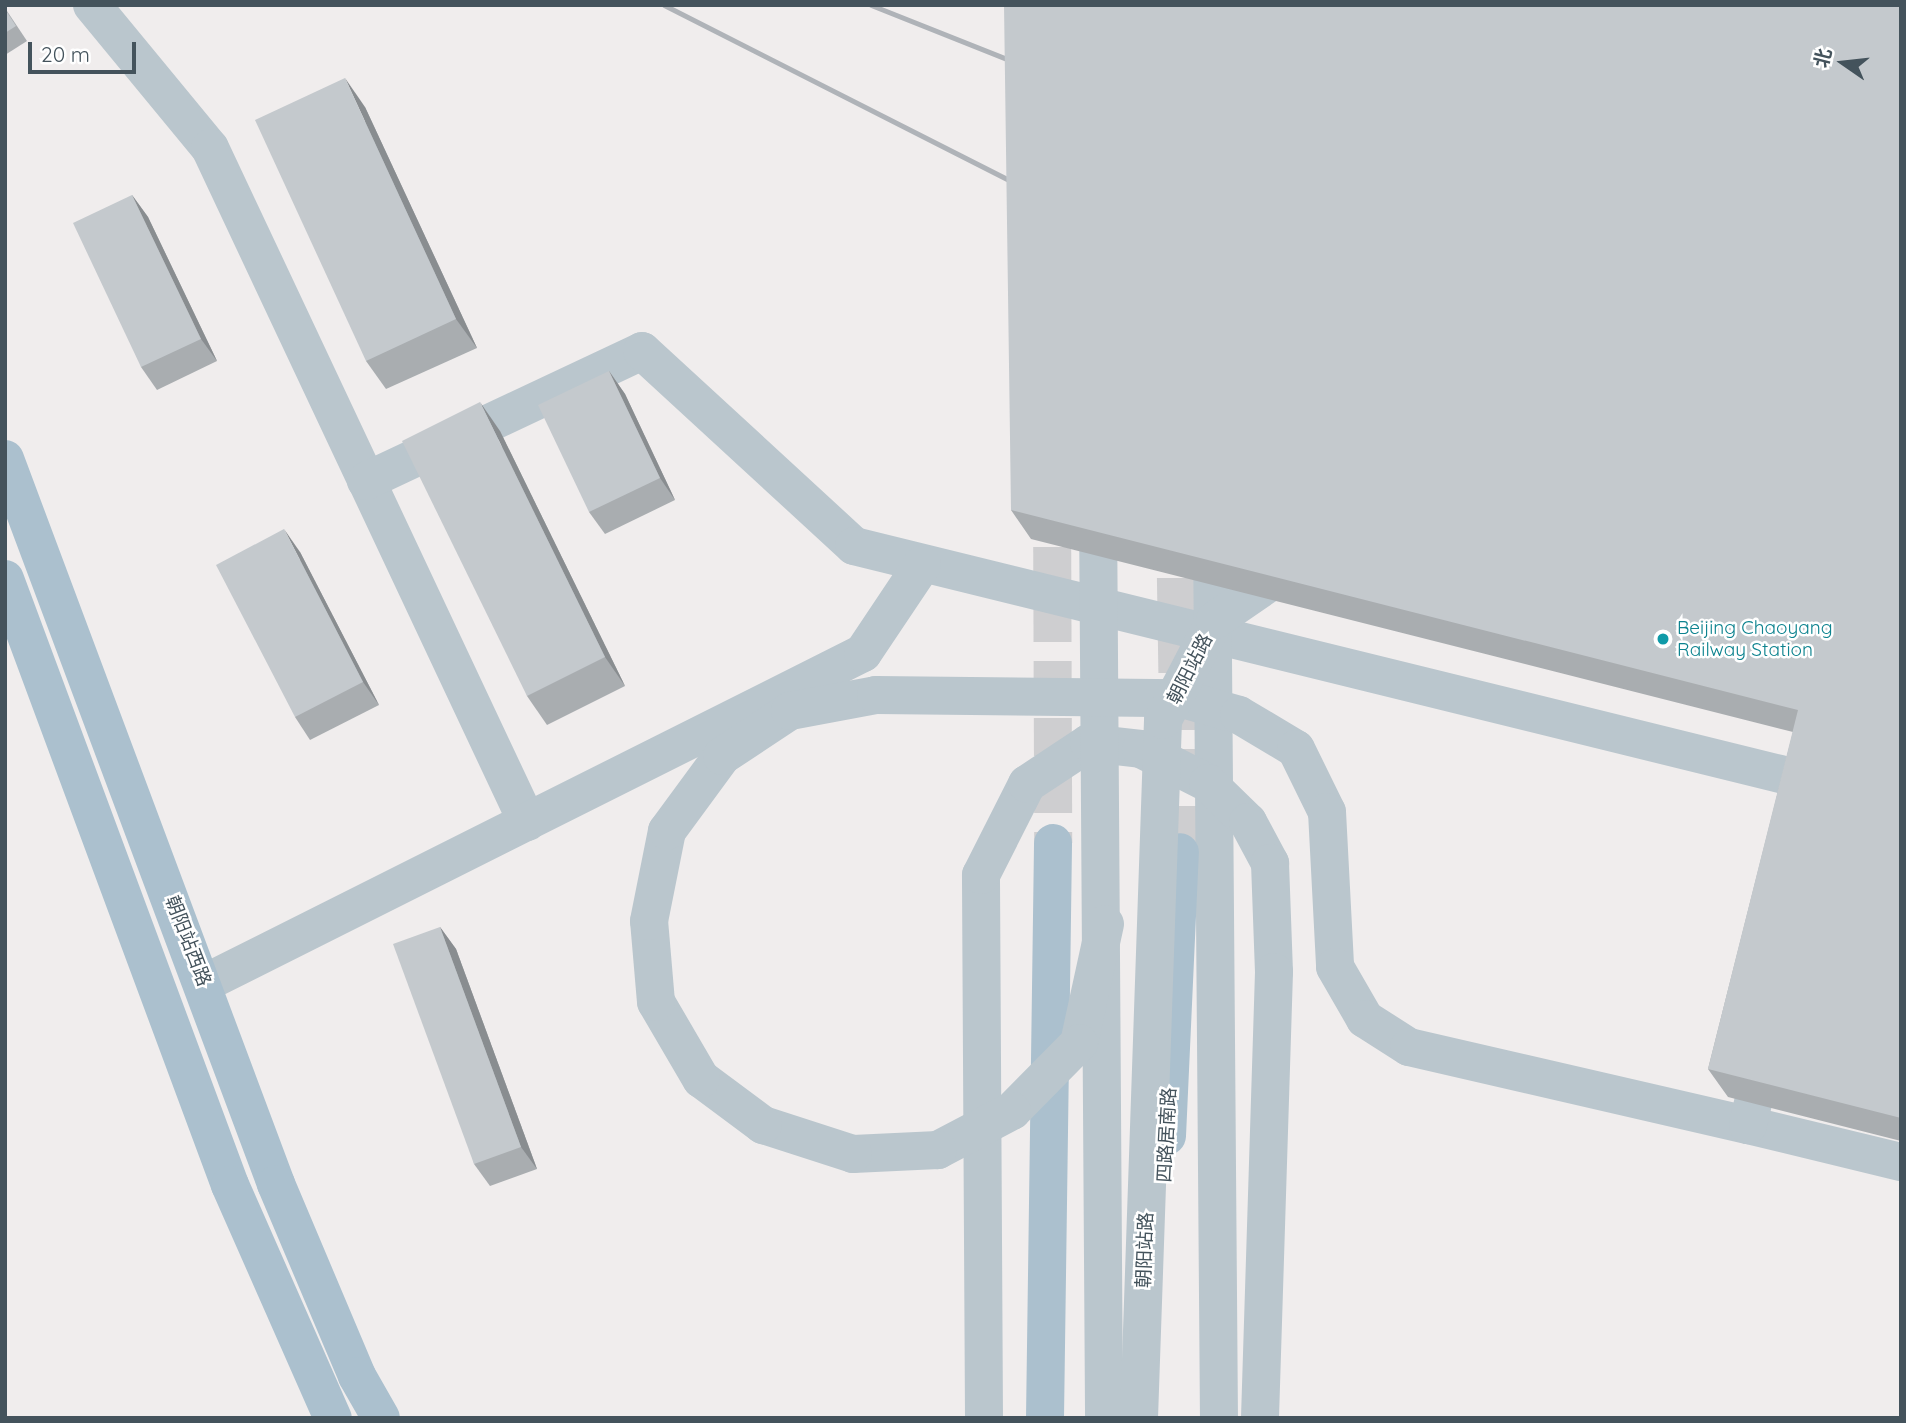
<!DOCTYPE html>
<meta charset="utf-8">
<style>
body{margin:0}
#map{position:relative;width:1906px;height:1423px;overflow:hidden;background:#f0eded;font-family:Quicksand,"Noto Sans SC",sans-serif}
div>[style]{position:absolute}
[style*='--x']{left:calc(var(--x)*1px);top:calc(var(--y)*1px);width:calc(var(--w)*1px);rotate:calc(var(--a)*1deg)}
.major-tunnel>*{height:38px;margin-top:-19px;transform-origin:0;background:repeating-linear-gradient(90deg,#ceced0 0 38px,transparent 0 57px)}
.minor>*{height:38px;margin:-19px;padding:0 19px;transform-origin:19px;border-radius:19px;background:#bac6cd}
.major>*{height:38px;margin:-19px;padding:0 19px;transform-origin:19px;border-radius:19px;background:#abc0ce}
.rail>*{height:5px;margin:-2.5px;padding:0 2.5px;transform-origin:2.5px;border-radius:2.5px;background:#afb3b8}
.minor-bridge>*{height:38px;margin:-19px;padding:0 19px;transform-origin:19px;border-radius:19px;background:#bac6cd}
.wall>*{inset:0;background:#a9adb0}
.shaded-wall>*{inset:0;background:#898d90}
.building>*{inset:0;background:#c4c9cd}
.dots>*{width:19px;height:19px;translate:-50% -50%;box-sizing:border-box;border:4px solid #fff;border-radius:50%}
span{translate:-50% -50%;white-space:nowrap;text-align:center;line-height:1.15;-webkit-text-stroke:5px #fff;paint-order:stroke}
.culture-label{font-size:19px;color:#0d838f}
.left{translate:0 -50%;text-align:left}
.street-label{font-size:19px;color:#44535c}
.frame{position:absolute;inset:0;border:7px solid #44535c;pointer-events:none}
.north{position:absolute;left:1808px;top:28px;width:70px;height:70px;-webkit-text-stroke:5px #fff;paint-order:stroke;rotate:284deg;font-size:19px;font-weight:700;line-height:28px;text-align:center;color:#44535c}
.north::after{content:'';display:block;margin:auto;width:24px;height:32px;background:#44535c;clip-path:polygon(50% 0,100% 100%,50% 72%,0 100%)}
.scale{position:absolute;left:28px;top:42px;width:108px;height:32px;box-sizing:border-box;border:4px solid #44535c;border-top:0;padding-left:9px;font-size:21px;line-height:24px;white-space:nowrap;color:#44535c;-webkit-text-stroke:5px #fff;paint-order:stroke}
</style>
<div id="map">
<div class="major-tunnel">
<i style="--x:1052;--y:490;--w:353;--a:89.8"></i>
<i style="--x:1175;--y:521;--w:331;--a:89.1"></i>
</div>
<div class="minor">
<i style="--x:92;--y:5;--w:185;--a:50.5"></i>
<i style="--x:210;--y:148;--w:745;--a:64.81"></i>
<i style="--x:366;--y:481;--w:305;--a:-25.2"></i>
<i style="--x:642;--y:351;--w:288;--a:42.6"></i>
<i style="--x:854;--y:546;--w:954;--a:13.83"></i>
<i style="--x:1212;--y:531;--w:887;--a:89.55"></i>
<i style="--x:205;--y:983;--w:736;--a:-26.63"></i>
<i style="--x:863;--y:653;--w:106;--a:-56.2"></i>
<i style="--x:1748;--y:1125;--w:157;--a:13.6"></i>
<i style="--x:984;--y:1418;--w:543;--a:-90.32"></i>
<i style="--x:981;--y:875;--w:102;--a:-63.2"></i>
<i style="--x:1027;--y:784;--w:74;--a:-33.5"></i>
<i style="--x:1089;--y:743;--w:52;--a:6.6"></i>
<i style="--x:1141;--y:749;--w:75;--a:26.9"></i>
<i style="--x:1208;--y:783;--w:56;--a:44.3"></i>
<i style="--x:1248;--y:822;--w:47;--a:61.8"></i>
<i style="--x:1270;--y:863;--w:109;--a:87.9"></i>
<i style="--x:1274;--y:972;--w:446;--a:91.8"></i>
</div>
<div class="major">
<i style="--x:5;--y:459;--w:774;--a:69.5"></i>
<i style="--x:276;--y:1184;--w:208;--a:67.1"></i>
<i style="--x:357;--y:1376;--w:48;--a:60.3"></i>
<i style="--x:5;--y:579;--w:646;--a:69.63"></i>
<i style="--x:230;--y:1185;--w:255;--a:66.2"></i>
<i style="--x:1167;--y:1136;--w:284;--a:-87.4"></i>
<i style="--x:1045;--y:1418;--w:575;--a:-89.2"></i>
</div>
<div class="rail">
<i style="--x:664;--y:5;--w:402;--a:26.9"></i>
<i style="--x:871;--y:5;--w:165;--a:21.7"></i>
</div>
<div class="minor-bridge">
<i style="--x:1098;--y:504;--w:914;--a:89.62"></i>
<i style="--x:1105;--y:924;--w:122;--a:102.3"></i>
<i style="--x:1079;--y:1043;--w:95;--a:134.6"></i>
<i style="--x:1012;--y:1111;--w:84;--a:152.2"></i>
<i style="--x:938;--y:1150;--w:85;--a:177.3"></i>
<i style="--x:853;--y:1154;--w:95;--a:-162.1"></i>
<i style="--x:763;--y:1125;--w:77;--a:-143.4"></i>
<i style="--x:701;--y:1079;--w:89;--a:-120.3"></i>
<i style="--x:656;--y:1002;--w:81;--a:-94.9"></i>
<i style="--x:649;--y:921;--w:92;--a:-78.7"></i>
<i style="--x:667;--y:831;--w:93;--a:-53.7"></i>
<i style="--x:722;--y:756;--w:82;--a:-33.5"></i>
<i style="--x:790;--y:711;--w:87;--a:-10.5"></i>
<i style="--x:876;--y:695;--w:303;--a:0.6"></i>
<i style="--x:1179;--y:698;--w:62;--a:15.8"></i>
<i style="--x:1239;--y:715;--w:66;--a:30.8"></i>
<i style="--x:1296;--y:749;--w:70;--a:63.8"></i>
<i style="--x:1327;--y:812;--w:155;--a:87"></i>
<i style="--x:1335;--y:967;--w:60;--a:60"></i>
<i style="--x:1365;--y:1019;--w:52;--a:32.5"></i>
<i style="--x:1409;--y:1047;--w:348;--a:13"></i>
<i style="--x:1748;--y:1125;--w:73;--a:-77.3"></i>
<i style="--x:1139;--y:1418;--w:698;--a:-88.03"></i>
<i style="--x:1163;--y:720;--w:113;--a:-62.5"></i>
<i style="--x:1215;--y:620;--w:97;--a:-34.5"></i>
</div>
<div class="wall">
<i style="clip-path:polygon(1901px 5px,1901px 1141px,1728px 1097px,1708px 1069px,1793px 732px,1031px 539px,1011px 510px)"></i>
<i style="clip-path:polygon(5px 8px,27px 41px,5px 55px)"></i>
<i style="clip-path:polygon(365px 107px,477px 348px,386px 389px,366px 361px)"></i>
<i style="clip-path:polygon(132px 195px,148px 217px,217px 361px,157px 390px,141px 367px)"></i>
<i style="clip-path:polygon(609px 371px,625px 394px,675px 500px,605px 534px,589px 512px)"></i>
<i style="clip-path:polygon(500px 431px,625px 686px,547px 725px,527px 696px)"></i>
<i style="clip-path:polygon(300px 552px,379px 705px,310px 740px,295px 717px)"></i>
<i style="clip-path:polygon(440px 927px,456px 949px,537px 1169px,490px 1186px,474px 1164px)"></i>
</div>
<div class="shaded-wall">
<i style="clip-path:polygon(345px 78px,365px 107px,477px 348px,456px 319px)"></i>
<i style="clip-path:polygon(132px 195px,148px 217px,217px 361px,201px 339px)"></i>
<i style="clip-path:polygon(609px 371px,625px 394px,675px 500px,660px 478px)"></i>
<i style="clip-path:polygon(480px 402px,500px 431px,625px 686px,605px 657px)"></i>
<i style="clip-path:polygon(284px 529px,300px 552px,379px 705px,363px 682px)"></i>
<i style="clip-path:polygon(440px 927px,456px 949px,537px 1169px,521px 1147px)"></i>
</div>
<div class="building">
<i style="clip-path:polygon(1004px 5px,1901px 5px,1901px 1118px,1708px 1069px,1798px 710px,1011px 510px)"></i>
<i style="clip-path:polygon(5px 9px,16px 26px,5px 33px)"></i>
<i style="clip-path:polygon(345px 78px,456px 319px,366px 361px,255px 120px)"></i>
<i style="clip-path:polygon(132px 195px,201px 339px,141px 367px,73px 223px)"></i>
<i style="clip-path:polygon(609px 371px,660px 478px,589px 512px,538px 405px)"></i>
<i style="clip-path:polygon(480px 402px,605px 657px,527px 696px,402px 441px)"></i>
<i style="clip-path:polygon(284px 529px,363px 682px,295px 717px,216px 565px)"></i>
<i style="clip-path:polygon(440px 927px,521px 1147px,474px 1164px,393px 944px)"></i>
</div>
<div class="dots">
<i style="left:1663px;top:639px;background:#0f9aa8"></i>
</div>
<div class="culture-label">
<span class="left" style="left:1677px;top:639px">Beijing Chaoyang<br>Railway Station</span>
</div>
<div class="street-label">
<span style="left:1190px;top:669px;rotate:-63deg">朝阳站路</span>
<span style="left:188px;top:941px;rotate:69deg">朝阳站西路</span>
<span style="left:1167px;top:1135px;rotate:-87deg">四路居南路</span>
<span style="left:1145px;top:1250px;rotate:-88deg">朝阳站路</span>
</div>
<div class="frame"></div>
<div class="north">北</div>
<div class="scale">20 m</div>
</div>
